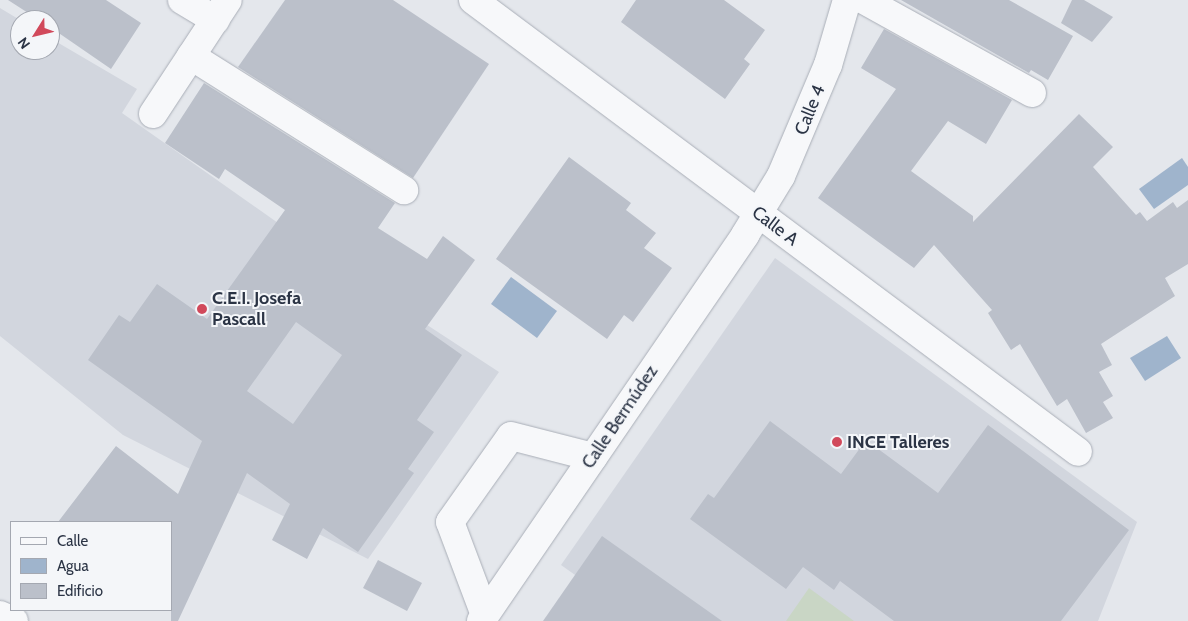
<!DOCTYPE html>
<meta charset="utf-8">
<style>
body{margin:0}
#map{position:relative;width:1188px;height:621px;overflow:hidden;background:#e4e7ec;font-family:Cabin,sans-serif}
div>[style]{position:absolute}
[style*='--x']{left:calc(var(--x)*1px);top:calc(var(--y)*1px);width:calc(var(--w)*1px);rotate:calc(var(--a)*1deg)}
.built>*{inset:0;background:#d2d6de}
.green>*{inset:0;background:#c9d6c5}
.water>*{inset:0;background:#9fb4cc}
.building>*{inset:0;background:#bbc0ca}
.roads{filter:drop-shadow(0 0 1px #a9aeb7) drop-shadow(0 0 1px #a9aeb7)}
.minor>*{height:28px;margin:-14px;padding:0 14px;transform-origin:14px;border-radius:14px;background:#f7f8fa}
.dots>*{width:14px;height:14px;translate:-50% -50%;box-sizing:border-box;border:2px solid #f4f6f9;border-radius:50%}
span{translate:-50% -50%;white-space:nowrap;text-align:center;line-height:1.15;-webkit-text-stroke:4px #f4f6f9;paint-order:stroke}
.street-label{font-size:18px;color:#2b3445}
.poi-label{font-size:18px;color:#2b3445;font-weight:700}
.left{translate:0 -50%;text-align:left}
.legend{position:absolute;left:10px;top:521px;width:162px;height:90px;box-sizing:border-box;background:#f4f6f9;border:1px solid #a4a8b1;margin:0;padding:6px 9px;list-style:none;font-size:15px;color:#2b3445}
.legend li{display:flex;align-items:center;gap:10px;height:25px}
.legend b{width:25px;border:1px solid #a4a8b1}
.north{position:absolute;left:10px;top:10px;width:50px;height:50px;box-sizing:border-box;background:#f4f6f9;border:1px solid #a4a8b1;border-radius:50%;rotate:234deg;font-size:14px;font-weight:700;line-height:20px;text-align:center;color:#2b3445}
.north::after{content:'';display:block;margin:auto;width:18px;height:22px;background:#d1495b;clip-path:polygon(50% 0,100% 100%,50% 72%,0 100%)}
</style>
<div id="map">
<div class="built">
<i style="clip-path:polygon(0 8px,20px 20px,20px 50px,50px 50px,50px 38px,137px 89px,122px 113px,363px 283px,499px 372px,368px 559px,123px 435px,0 336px)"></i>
<i style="clip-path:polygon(775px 258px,1137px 522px,1098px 621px,640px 621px,561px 565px)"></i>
</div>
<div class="green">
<i style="clip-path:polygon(809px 588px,854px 621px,786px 621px)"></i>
</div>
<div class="water">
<i style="clip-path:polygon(1182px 158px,1188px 167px,1188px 185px,1154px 209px,1139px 189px)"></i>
<i style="clip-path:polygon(511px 277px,557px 311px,537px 338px,491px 304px)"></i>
<i style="clip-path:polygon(1167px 336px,1181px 358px,1145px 381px,1130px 358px)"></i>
</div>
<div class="building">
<i style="clip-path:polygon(8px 0,106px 0,141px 23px,111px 69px,50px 27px,50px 20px,39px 20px)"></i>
<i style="clip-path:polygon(285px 0,393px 0,489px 64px,413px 178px,238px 67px)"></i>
<i style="clip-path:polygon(636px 0,724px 0,765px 30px,744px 59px,750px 64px,725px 99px,621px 22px)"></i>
<i style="clip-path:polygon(901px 0,1009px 0,1073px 36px,1048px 80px,1031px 70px,1029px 73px)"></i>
<i style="clip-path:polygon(1072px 0,1084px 0,1113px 17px,1092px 42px,1061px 23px)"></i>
<i style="clip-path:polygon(884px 29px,1012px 100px,986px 144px,948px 121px,911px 171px,973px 216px,973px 222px,1079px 114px,1113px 147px,1093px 167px,1136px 215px,1140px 212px,1147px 221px,1173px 202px,1177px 208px,1188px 200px,1188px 264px,1165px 278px,1175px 296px,1101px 344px,1112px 365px,1099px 372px,1113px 396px,1103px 402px,1113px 418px,1086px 433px,1067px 399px,1057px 406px,1020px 344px,1011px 350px,988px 313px,992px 310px,934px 245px,914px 268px,818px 198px,896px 89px,861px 68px)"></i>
<i style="clip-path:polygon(evenodd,204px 83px,395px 203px,378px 228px,427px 259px,443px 236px,475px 260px,425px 329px,462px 355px,417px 420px,434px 432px,408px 469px,414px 473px,358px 552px,323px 528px,307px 559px,272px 540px,290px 504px,247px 473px,178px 621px,171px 621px,171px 522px,58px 522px,116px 446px,178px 494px,202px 441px,88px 360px,119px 315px,130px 322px,157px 284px,207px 319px,285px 210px,225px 169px,219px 179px,165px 143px,204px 83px,296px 322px,342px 355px,293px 424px,247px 391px,296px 322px)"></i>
<i style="clip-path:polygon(569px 157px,631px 203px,626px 210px,656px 233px,644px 248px,672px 268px,633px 322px,624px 315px,607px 339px,496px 259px)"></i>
<i style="clip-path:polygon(770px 421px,841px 474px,866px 440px,938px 493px,988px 425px,1129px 530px,1061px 621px,894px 621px,840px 581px,834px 590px,803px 567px,786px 589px,690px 519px,708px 494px,714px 498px)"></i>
<i style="clip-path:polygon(602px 536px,722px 621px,543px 621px)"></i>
<i style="clip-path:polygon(378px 560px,422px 583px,407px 611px,363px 588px)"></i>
</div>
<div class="roads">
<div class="minor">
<i style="--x:182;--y:0;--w:39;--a:31"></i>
<i style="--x:473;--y:0;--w:755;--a:36.76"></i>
<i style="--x:864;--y:0;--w:192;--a:29"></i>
<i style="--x:191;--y:56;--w:252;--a:32.2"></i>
<i style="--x:153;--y:114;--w:136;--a:-56.7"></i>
<i style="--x:0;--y:615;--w:15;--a:23"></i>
<i style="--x:485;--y:615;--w:99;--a:-110.6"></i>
<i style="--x:450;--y:522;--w:105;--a:-54.7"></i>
<i style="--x:511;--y:436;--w:85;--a:14.4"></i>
<i style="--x:481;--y:621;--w:468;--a:-55.6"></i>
<i style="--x:745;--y:235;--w:69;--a:-58.6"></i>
<i style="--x:781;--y:176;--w:121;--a:-67.1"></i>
<i style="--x:828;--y:65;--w:68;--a:-73.7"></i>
</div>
</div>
<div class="dots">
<i style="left:202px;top:309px;background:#d1495b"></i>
<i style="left:837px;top:442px;background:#d1495b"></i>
</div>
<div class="street-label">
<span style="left:810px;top:110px;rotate:-68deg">Calle 4</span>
<span style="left:775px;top:226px;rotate:37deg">Calle A</span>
<span style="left:620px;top:417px;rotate:-56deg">Calle Bermúdez</span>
</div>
<div class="poi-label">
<span class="left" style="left:212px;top:309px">C.E.I. Josefa<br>Pascall</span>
<span class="left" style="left:847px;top:442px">INCE Talleres</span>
</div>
<ul class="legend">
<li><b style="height:6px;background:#f7f8fa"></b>Calle</li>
<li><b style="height:14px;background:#9fb4cc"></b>Agua</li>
<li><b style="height:14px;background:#bbc0ca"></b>Edificio</li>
</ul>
<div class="north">N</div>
</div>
